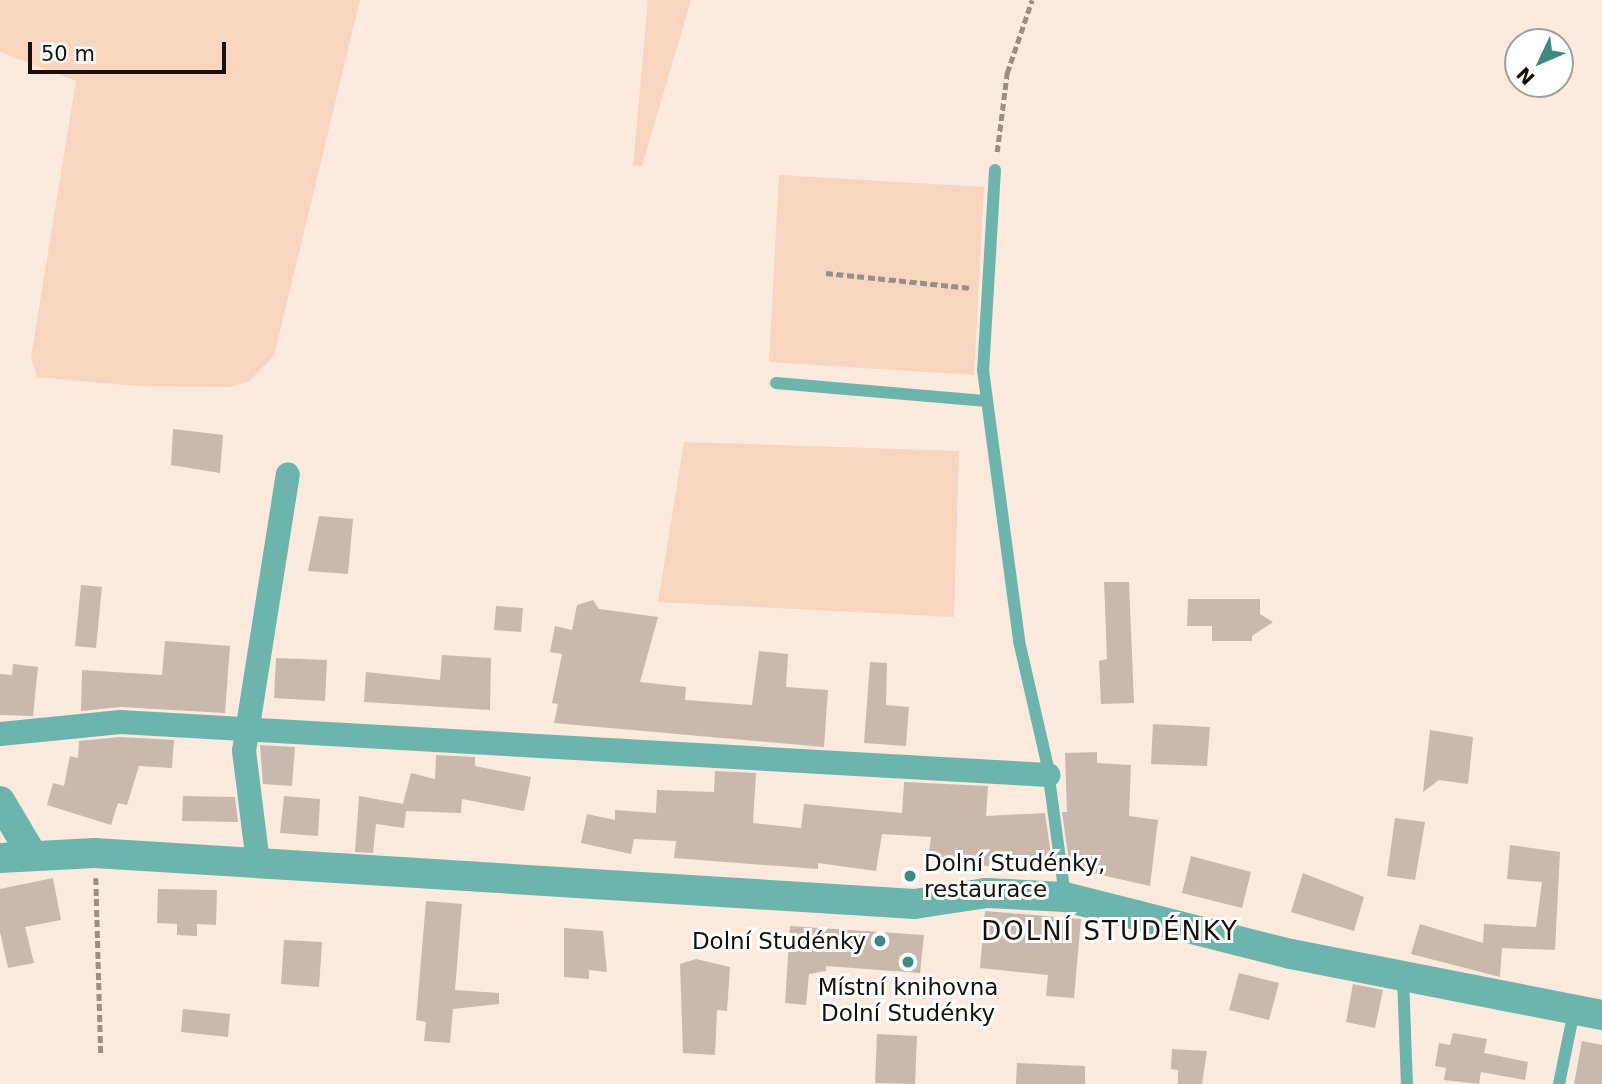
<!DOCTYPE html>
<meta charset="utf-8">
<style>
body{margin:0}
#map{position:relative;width:1602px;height:1084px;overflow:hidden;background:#fceade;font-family:"DejaVu Sans",sans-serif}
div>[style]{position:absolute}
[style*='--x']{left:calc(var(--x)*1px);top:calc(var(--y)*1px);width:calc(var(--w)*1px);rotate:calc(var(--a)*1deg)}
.green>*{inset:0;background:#f7d5bf}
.building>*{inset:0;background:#c9b8ad}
.path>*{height:4.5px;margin-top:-2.25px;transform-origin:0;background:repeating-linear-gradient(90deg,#9a8e85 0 7px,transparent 0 10.5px)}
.service>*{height:12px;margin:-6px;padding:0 6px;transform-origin:6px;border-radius:6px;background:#6db4ad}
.minor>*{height:24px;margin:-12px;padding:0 12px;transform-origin:12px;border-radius:12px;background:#6db4ad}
.tertiary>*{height:30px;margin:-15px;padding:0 15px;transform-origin:15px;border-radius:15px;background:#6db4ad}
.dots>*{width:19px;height:19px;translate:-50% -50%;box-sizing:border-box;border:4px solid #fff;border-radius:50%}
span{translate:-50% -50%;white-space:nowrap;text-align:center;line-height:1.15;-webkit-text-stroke:6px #fff;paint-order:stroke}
.poi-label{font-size:23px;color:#17110d}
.left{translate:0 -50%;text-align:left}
.right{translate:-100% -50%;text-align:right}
.quarter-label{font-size:26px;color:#17110d;letter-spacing:2px}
.north{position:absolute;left:1504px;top:28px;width:70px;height:70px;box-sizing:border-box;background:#fff;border:2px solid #a2a09e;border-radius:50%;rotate:226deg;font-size:19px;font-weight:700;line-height:28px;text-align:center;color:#17110d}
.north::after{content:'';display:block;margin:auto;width:24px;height:32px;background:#428882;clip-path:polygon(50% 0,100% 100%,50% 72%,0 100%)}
.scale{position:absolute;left:28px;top:42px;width:198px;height:32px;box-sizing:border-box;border:4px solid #17110d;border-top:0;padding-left:9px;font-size:21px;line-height:24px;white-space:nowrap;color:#17110d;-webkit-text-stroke:5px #fff;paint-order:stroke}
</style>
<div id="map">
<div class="green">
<i style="clip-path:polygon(0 0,360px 0,274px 356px,249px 381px,231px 387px,137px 386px,37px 377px,31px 357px,76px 81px,0 52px)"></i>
<i style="clip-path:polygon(648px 0,691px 0,642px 166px,633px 166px)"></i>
<i style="clip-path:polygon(779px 175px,984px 187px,974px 375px,769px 362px)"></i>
<i style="clip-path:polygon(684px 442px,959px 451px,954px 617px,658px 602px)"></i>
</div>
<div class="building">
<i style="clip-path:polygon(173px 429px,223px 435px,220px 473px,171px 465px)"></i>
<i style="clip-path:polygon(319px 516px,353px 519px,348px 574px,308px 571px)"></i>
<i style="clip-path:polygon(1104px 582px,1129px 582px,1134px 703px,1101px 704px,1099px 661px,1107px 659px)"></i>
<i style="clip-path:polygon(81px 585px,102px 587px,96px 648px,75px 646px)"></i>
<i style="clip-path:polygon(1188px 599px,1260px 599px,1260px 614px,1273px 622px,1252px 636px,1252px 641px,1212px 641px,1212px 626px,1187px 626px)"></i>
<i style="clip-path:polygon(593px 600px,599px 609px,658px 617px,640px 682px,686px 687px,685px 700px,752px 705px,759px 651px,788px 654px,786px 687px,828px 690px,824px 747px,554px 723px,558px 704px,552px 703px,562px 654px,550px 652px,555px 626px,572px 630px,577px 605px)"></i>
<i style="clip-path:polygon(496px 606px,523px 608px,521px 632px,494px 630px)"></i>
<i style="clip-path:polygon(165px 641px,230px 646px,225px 713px,121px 707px,81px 711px,82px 670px,162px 675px)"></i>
<i style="clip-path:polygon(442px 655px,491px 658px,490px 710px,364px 702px,366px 672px,440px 680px)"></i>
<i style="clip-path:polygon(276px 658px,327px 660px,325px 701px,274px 698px)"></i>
<i style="clip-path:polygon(870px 662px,887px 663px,886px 705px,909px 707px,906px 746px,864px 743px)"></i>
<i style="clip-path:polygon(13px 664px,38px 667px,33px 716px,0 715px,0 674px,12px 675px)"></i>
<i style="clip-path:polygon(1153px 724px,1210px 727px,1207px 766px,1151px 764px)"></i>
<i style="clip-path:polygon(1430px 730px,1473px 737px,1468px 784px,1439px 780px,1423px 792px)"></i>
<i style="clip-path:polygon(120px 737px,174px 740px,172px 768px,139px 766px,127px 805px,118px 803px,111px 825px,47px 805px,53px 783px,64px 786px,70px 756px,78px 758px,79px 741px)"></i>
<i style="clip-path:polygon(260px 745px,295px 747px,292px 786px,263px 784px)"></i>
<i style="clip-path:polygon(1097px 752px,1097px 763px,1131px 765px,1129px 816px,1158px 820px,1150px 886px,1070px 868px,1062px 812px,1067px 812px,1065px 753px)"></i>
<i style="clip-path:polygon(436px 755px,475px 757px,475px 766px,531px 777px,524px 811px,462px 799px,461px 813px,406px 811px,404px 828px,376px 824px,373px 853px,355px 852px,359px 796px,403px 804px,411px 773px,435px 779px)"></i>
<i style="clip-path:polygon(715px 771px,756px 773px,753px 823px,801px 828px,804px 804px,902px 813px,904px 782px,988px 786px,986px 816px,1045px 813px,1052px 862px,987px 866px,928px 859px,931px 837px,882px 834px,876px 871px,818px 863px,818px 869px,674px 858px,676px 841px,634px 839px,631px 854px,581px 843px,587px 814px,615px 820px,615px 810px,656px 813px,657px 790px,714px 792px)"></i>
<i style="clip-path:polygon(183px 796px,235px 797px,238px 822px,182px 821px)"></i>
<i style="clip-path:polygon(284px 796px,320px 799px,318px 836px,280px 833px)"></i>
<i style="clip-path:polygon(1395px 818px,1425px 822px,1415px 880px,1387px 876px)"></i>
<i style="clip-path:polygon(1510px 845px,1560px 852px,1555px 950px,1502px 948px,1500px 977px,1411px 954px,1420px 924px,1483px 943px,1484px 924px,1536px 927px,1542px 882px,1507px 879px)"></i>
<i style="clip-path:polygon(1191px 856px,1251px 872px,1242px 908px,1182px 893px)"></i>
<i style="clip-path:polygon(1303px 873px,1364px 897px,1354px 931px,1291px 912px)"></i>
<i style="clip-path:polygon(53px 878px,61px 920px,25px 927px,34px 963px,8px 968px,0 932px,0 889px)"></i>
<i style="clip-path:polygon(158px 889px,217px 890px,216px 925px,197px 924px,197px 936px,177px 935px,177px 924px,157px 923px)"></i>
<i style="clip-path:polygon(426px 901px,462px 904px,455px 990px,499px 993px,499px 1004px,453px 1009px,450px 1043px,424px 1041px,426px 1022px,416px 1020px)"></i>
<i style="clip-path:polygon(985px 911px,1081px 919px,1074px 998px,1046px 996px,1048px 975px,980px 968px)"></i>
<i style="clip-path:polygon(790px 926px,924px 935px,920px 973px,826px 966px,826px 971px,809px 974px,806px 1005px,785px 1003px)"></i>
<i style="clip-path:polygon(564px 928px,603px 931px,607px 972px,589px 970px,589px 979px,564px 977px)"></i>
<i style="clip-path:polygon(284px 940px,322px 942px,319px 987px,281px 984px)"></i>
<i style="clip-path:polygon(696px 959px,730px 967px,727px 1011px,717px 1010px,715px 1055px,683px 1053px,680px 964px)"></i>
<i style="clip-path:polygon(1239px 973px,1279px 983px,1269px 1020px,1229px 1010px)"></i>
<i style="clip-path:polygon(1353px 984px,1383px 990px,1375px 1028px,1346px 1022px)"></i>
<i style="clip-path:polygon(183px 1009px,230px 1014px,228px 1037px,181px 1032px)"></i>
<i style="clip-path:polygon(1453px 1033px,1487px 1039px,1484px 1053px,1528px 1062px,1525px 1080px,1481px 1072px,1479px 1084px,1444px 1080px,1446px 1068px,1435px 1066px,1439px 1043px,1450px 1045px)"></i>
<i style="clip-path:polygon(877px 1034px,917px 1036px,915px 1084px,875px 1083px)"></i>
<i style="clip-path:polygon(1582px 1041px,1602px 1045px,1602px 1084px,1574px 1084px)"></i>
<i style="clip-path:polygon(1172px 1049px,1207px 1051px,1202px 1084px,1178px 1084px,1178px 1070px,1171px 1069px)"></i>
<i style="clip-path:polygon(1017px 1063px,1085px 1066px,1085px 1084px,1016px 1084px)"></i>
</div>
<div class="path">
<i style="--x:997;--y:152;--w:80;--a:-82.8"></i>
<i style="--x:1007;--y:73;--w:77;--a:-71.1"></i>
<i style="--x:826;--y:273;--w:146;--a:5.9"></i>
<i style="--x:96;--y:878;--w:177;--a:88.4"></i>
</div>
<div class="service">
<i style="--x:995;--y:170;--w:200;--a:93.4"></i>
<i style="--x:983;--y:370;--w:273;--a:82.4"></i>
<i style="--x:1019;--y:641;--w:125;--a:77.1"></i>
<i style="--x:1047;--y:763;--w:135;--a:82.3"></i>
<i style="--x:776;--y:383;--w:212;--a:4.9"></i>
<i style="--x:1403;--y:977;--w:107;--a:87.9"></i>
<i style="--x:1559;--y:1084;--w:75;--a:-78.4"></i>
</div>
<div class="minor">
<i style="--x:0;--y:734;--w:121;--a:-5.7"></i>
<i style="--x:120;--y:722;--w:930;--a:3.27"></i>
<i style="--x:258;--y:863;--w:113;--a:-97.1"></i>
<i style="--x:244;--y:751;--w:280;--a:-81"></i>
</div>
<div class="tertiary">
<i style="--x:0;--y:801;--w:61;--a:59.2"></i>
<i style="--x:0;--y:858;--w:95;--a:-3"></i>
<i style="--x:95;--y:853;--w:821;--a:3.56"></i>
<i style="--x:914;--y:904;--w:74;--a:-8.6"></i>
<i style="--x:987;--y:893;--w:78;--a:2.9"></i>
<i style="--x:1065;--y:897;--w:233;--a:14.2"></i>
<i style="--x:1291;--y:954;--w:317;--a:11.1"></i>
</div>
<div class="dots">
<i style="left:910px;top:876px;background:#428882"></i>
<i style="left:880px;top:941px;background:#428882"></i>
<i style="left:908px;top:962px;background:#428882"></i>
</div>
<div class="poi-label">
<span class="left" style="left:924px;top:876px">Dolní Studénky,<br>restaurace</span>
<span class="right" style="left:866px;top:941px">Dolní Studénky</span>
<span style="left:908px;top:1000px">Místní knihovna<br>Dolní Studénky</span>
</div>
<div class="quarter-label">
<span style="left:1110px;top:932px">DOLNÍ STUDÉNKY</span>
</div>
<div class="north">N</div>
<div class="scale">50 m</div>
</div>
